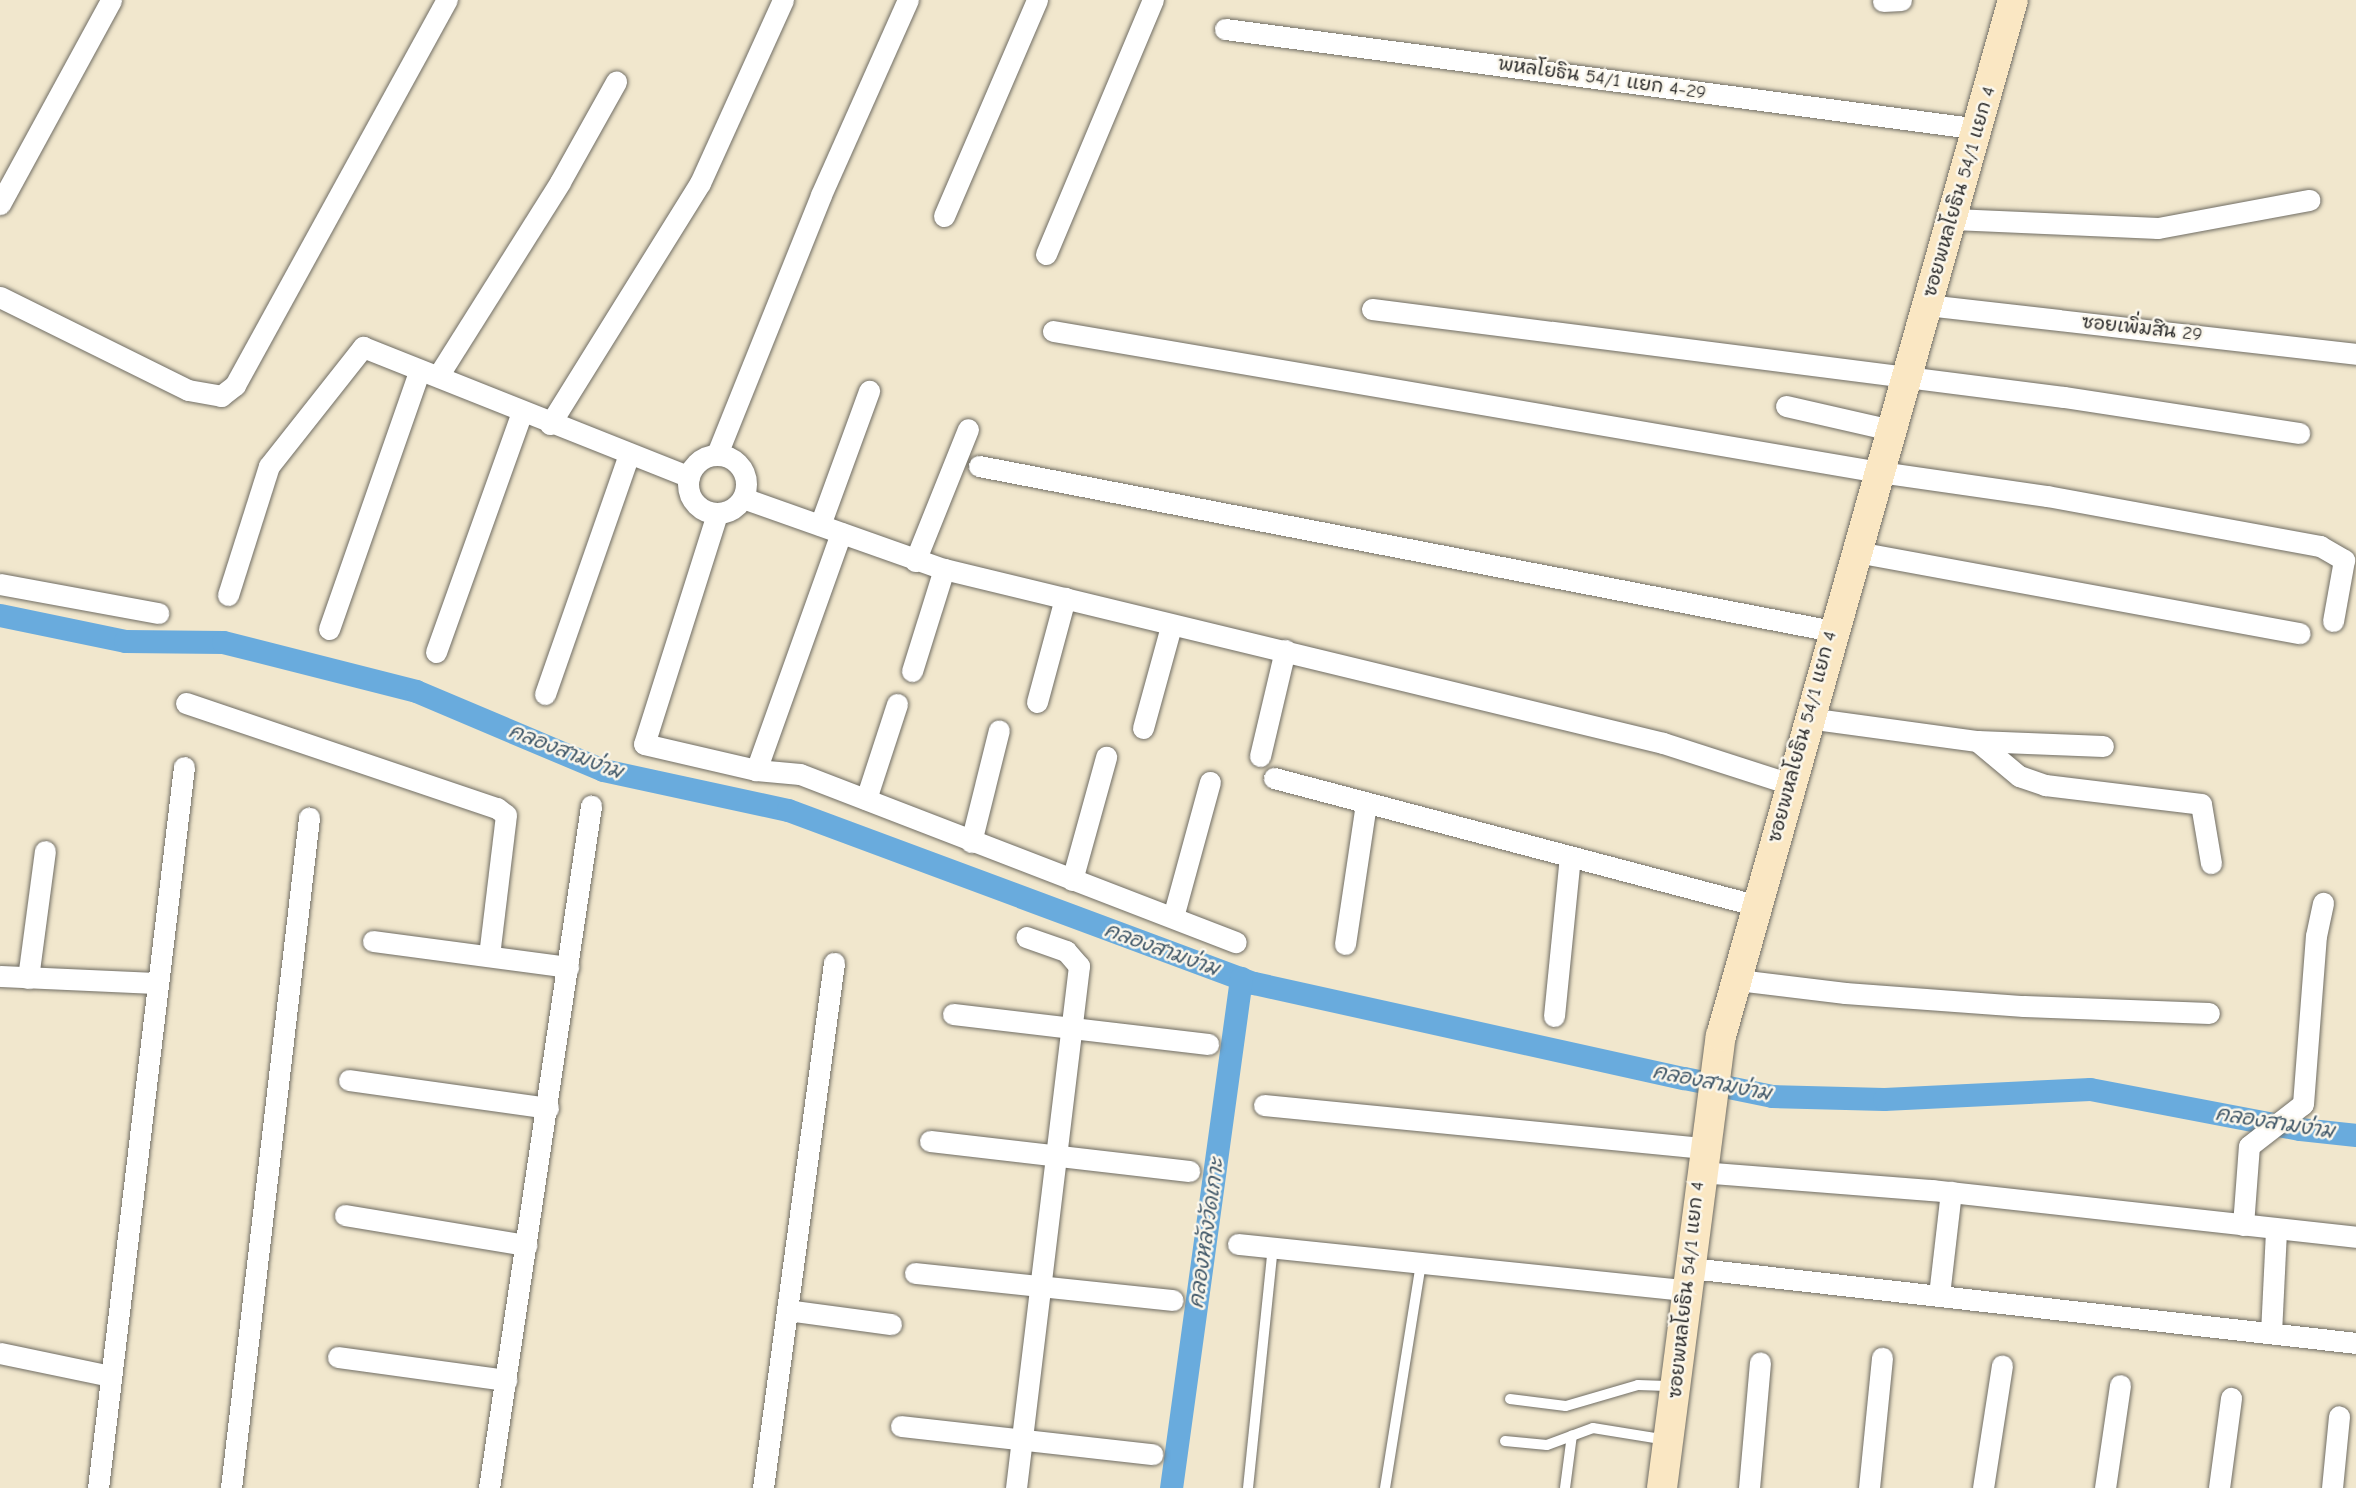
<!DOCTYPE html>
<meta charset="utf-8">
<style>
body{margin:0}
#map{position:relative;width:2356px;height:1488px;overflow:hidden;background:#f1e7cd;font-family:"Comic Neue","Playpen Sans Thai",sans-serif}
div>[style]{position:absolute}
[style*='--x']{left:calc(var(--x)*1px);top:calc(var(--y)*1px);width:calc(var(--w)*1px);rotate:calc(var(--a)*1deg)}
.canal>*{height:23px;margin:-11.5px;padding:0 11.5px;transform-origin:11.5px;border-radius:11.5px;background:#69abdd}
.roads{filter:drop-shadow(0 0 2px #706d64) drop-shadow(0 0 2px #706d64)}
.lane>*{height:10px;margin:-5px;padding:0 5px;transform-origin:5px;border-radius:5px;background:#fff}
.street>*{height:21px;margin:-10.5px;padding:0 10.5px;transform-origin:10.5px;border-radius:10.5px;background:#fff}
.street>.ring{margin:-10.5px;padding:0;box-sizing:content-box;background:none;border:21px solid #fff;border-radius:50%}
.secondary>*{height:30px;margin:-15px;padding:0 15px;transform-origin:15px;border-radius:15px;background:#fae7c3}
span{translate:-50% -50%;white-space:nowrap;text-align:center;line-height:1.15;-webkit-text-stroke:5px #fbf7ec;paint-order:stroke}
.street-label{font-size:19px;color:#2b2b2b}
.water-label{font-size:21px;color:#415869;font-style:italic}
</style>
<div id="map">
<div class="canal">
<i style="--x:0;--y:615;--w:128;--a:11.7"></i>
<i style="--x:125;--y:641;--w:98;--a:0.6"></i>
<i style="--x:223;--y:642;--w:199;--a:14.2"></i>
<i style="--x:416;--y:691;--w:203;--a:22.9"></i>
<i style="--x:603;--y:770;--w:189;--a:12.2"></i>
<i style="--x:788;--y:810;--w:497;--a:20.4"></i>
<i style="--x:1254;--y:983;--w:440;--a:12.5"></i>
<i style="--x:1684;--y:1078;--w:90;--a:11.6"></i>
<i style="--x:1772;--y:1096;--w:112;--a:1.5"></i>
<i style="--x:1884;--y:1099;--w:206;--a:-2.8"></i>
<i style="--x:2090;--y:1089;--w:214;--a:10.8"></i>
<i style="--x:2300;--y:1129;--w:56;--a:6.1"></i>
<i style="--x:1171;--y:1488;--w:515;--a:-82.18"></i>
</div>
<div class="roads">
<div class="lane">
<i style="--x:1510;--y:1399;--w:56;--a:7.1"></i>
<i style="--x:1566;--y:1406;--w:75;--a:-16.3"></i>
<i style="--x:1638;--y:1385;--w:36;--a:2"></i>
<i style="--x:1505;--y:1441;--w:42;--a:5.4"></i>
<i style="--x:1547;--y:1445;--w:49;--a:-20.3"></i>
<i style="--x:1593;--y:1428;--w:75;--a:9.2"></i>
<i style="--x:1248;--y:1488;--w:242;--a:-84.1"></i>
<i style="--x:1385;--y:1488;--w:228;--a:-80.9"></i>
<i style="--x:1565;--y:1488;--w:53;--a:-82.5"></i>
</div>
<div class="street">
<i style="--x:1883;--y:1;--w:18;--a:-3"></i>
<i style="--x:1225;--y:29;--w:761;--a:7.55"></i>
<i style="--x:0;--y:204;--w:232;--a:-61.4"></i>
<i style="--x:944;--y:216;--w:235;--a:-66.7"></i>
<i style="--x:1953;--y:219;--w:205;--a:2.5"></i>
<i style="--x:2158;--y:228;--w:154;--a:-10.5"></i>
<i style="--x:1046;--y:254;--w:276;--a:-67.2"></i>
<i style="--x:0;--y:297;--w:210;--a:26.3"></i>
<i style="--x:188;--y:390;--w:34;--a:10"></i>
<i style="--x:221;--y:396;--w:18;--a:-38"></i>
<i style="--x:235;--y:385;--w:440;--a:-61.2"></i>
<i style="--x:1927;--y:305;--w:432;--a:6.5"></i>
<i style="--x:1372;--y:309;--w:698;--a:7.25"></i>
<i style="--x:2064;--y:397;--w:238;--a:8.7"></i>
<i style="--x:1053;--y:331;--w:839;--a:9.68"></i>
<i style="--x:1880;--y:472;--w:169;--a:8.2"></i>
<i style="--x:2047;--y:496;--w:278;--a:10.4"></i>
<i style="--x:2320;--y:546;--w:28;--a:30"></i>
<i style="--x:2344;--y:560;--w:62;--a:100.2"></i>
<i style="--x:438;--y:376;--w:229;--a:-57.8"></i>
<i style="--x:560;--y:182;--w:115;--a:-60.8"></i>
<i style="--x:1786;--y:406;--w:109;--a:12.8"></i>
<i style="--x:550;--y:424;--w:284;--a:-58.1"></i>
<i style="--x:700;--y:183;--w:201;--a:-65.6"></i>
<i style="--x:717;--y:454;--w:279;--a:-68.1"></i>
<i style="--x:821;--y:195;--w:214;--a:-66"></i>
<i class="ring" style="left:688px;top:455px;width:37px;height:37px"></i>
<i style="--x:979;--y:466;--w:870;--a:10.94"></i>
<i style="--x:743;--y:498;--w:213;--a:19.5"></i>
<i style="--x:944;--y:569;--w:740;--a:13.6"></i>
<i style="--x:1663;--y:743;--w:133;--a:17.9"></i>
<i style="--x:717;--y:514;--w:241;--a:107.6"></i>
<i style="--x:644;--y:744;--w:115;--a:13.1"></i>
<i style="--x:820;--y:525;--w:143;--a:-69.9"></i>
<i style="--x:841;--y:533;--w:252;--a:109.7"></i>
<i style="--x:756;--y:770;--w:44;--a:5.2"></i>
<i style="--x:800;--y:774;--w:467;--a:21.1"></i>
<i style="--x:1857;--y:552;--w:450;--a:10.4"></i>
<i style="--x:915;--y:561;--w:142;--a:-68.1"></i>
<i style="--x:0;--y:584;--w:161;--a:10.4"></i>
<i style="--x:228;--y:595;--w:135;--a:-72.4"></i>
<i style="--x:269;--y:466;--w:152;--a:-51.7"></i>
<i style="--x:363;--y:347;--w:351;--a:21.7"></i>
<i style="--x:329;--y:629;--w:272;--a:-70.7"></i>
<i style="--x:436;--y:652;--w:255;--a:-70.3"></i>
<i style="--x:912;--y:671;--w:107;--a:-72.6"></i>
<i style="--x:545;--y:694;--w:254;--a:-70.7"></i>
<i style="--x:1037;--y:702;--w:108;--a:-74.9"></i>
<i style="--x:186;--y:703;--w:328;--a:18.7"></i>
<i style="--x:497;--y:808;--w:11;--a:38"></i>
<i style="--x:506;--y:815;--w:141;--a:96.9"></i>
<i style="--x:1808;--y:718;--w:171;--a:7.8"></i>
<i style="--x:1977;--y:741;--w:126;--a:2.3"></i>
<i style="--x:1143;--y:728;--w:106;--a:-74.6"></i>
<i style="--x:1977;--y:741;--w:55;--a:39.8"></i>
<i style="--x:2019;--y:776;--w:28;--a:19"></i>
<i style="--x:2045;--y:785;--w:157;--a:6.9"></i>
<i style="--x:2201;--y:804;--w:60;--a:80.4"></i>
<i style="--x:1260;--y:756;--w:109;--a:-76.7"></i>
<i style="--x:1274;--y:778;--w:500;--a:14.8"></i>
<i style="--x:866;--y:799;--w:100;--a:-71.9"></i>
<i style="--x:971;--y:842;--w:115;--a:-76"></i>
<i style="--x:1072;--y:880;--w:128;--a:-74.5"></i>
<i style="--x:1173;--y:917;--w:140;--a:-74.7"></i>
<i style="--x:373;--y:941;--w:197;--a:7.6"></i>
<i style="--x:1345;--y:944;--w:142;--a:-81.5"></i>
<i style="--x:0;--y:976;--w:156;--a:2.6"></i>
<i style="--x:28;--y:978;--w:128;--a:-82.4"></i>
<i style="--x:1738;--y:980;--w:108;--a:6.9"></i>
<i style="--x:1845;--y:993;--w:179;--a:4.2"></i>
<i style="--x:2024;--y:1006;--w:185;--a:2.2"></i>
<i style="--x:953;--y:1014;--w:257;--a:6.7"></i>
<i style="--x:1554;--y:1016;--w:160;--a:-84.3"></i>
<i style="--x:349;--y:1080;--w:201;--a:8"></i>
<i style="--x:1264;--y:1105;--w:442;--a:5.6"></i>
<i style="--x:930;--y:1141;--w:261;--a:6.6"></i>
<i style="--x:1701;--y:1172;--w:232;--a:4.5"></i>
<i style="--x:1932;--y:1190;--w:427;--a:6.3"></i>
<i style="--x:345;--y:1215;--w:184;--a:9.4"></i>
<i style="--x:2243;--y:1225;--w:79;--a:-85.7"></i>
<i style="--x:2249;--y:1146;--w:68;--a:-37.9"></i>
<i style="--x:2303;--y:1104;--w:169;--a:-85.6"></i>
<i style="--x:2316;--y:936;--w:34;--a:-78"></i>
<i style="--x:1238;--y:1244;--w:453;--a:5.9"></i>
<i style="--x:1691;--y:1268;--w:669;--a:6.43"></i>
<i style="--x:915;--y:1273;--w:259;--a:6"></i>
<i style="--x:1939;--y:1295;--w:104;--a:-83.4"></i>
<i style="--x:787;--y:1310;--w:105;--a:7.7"></i>
<i style="--x:2271;--y:1333;--w:104;--a:-87.2"></i>
<i style="--x:0;--y:1353;--w:112;--a:11.8"></i>
<i style="--x:338;--y:1357;--w:170;--a:7.8"></i>
<i style="--x:901;--y:1426;--w:253;--a:6.4"></i>
<i style="--x:98;--y:1488;--w:726;--a:-83.2"></i>
<i style="--x:231;--y:1488;--w:675;--a:-83.36"></i>
<i style="--x:489;--y:1488;--w:690;--a:-81.49"></i>
<i style="--x:763;--y:1488;--w:530;--a:-82.3"></i>
<i style="--x:1016;--y:1488;--w:526;--a:-83.12"></i>
<i style="--x:1079;--y:966;--w:20;--a:-131"></i>
<i style="--x:1066;--y:951;--w:42;--a:-160.7"></i>
<i style="--x:1749;--y:1488;--w:126;--a:-85"></i>
<i style="--x:1869;--y:1488;--w:131;--a:-84.3"></i>
<i style="--x:1983;--y:1488;--w:124;--a:-81.2"></i>
<i style="--x:2105;--y:1488;--w:104;--a:-81.7"></i>
<i style="--x:2219;--y:1488;--w:91;--a:-82.4"></i>
<i style="--x:2332;--y:1488;--w:72;--a:-84.4"></i>
</div>
<div class="secondary">
<i style="--x:1662;--y:1488;--w:456;--a:-82.6"></i>
<i style="--x:1721;--y:1036;--w:1076;--a:-74.26"></i>
</div>
</div>
<div class="street-label">
<span style="left:1602px;top:79px;rotate:8deg">พหลโยธิน 54/1 แยก 4-29</span>
<span style="left:1960px;top:192px;rotate:-74deg">ซอยพหลโยธิน 54/1 แยก 4</span>
<span style="left:2142px;top:329px;rotate:6deg">ซอยเพิ่มสิน 29</span>
<span style="left:1803px;top:737px;rotate:-75deg">ซอยพหลโยธิน 54/1 แยก 4</span>
<span style="left:1687px;top:1290px;rotate:-84deg">ซอยพหลโยธิน 54/1 แยก 4</span>
</div>
<div class="water-label">
<span style="left:566px;top:751px;rotate:21deg">คลองสามง่าม</span>
<span style="left:1162px;top:949px;rotate:20deg">คลองสามง่าม</span>
<span style="left:1712px;top:1082px;rotate:11deg">คลองสามง่าม</span>
<span style="left:2275px;top:1122px;rotate:9deg">คลองสามง่าม</span>
<span style="left:1206px;top:1233px;rotate:-82deg">คลองหลังวัดเกาะ</span>
</div>
</div>
